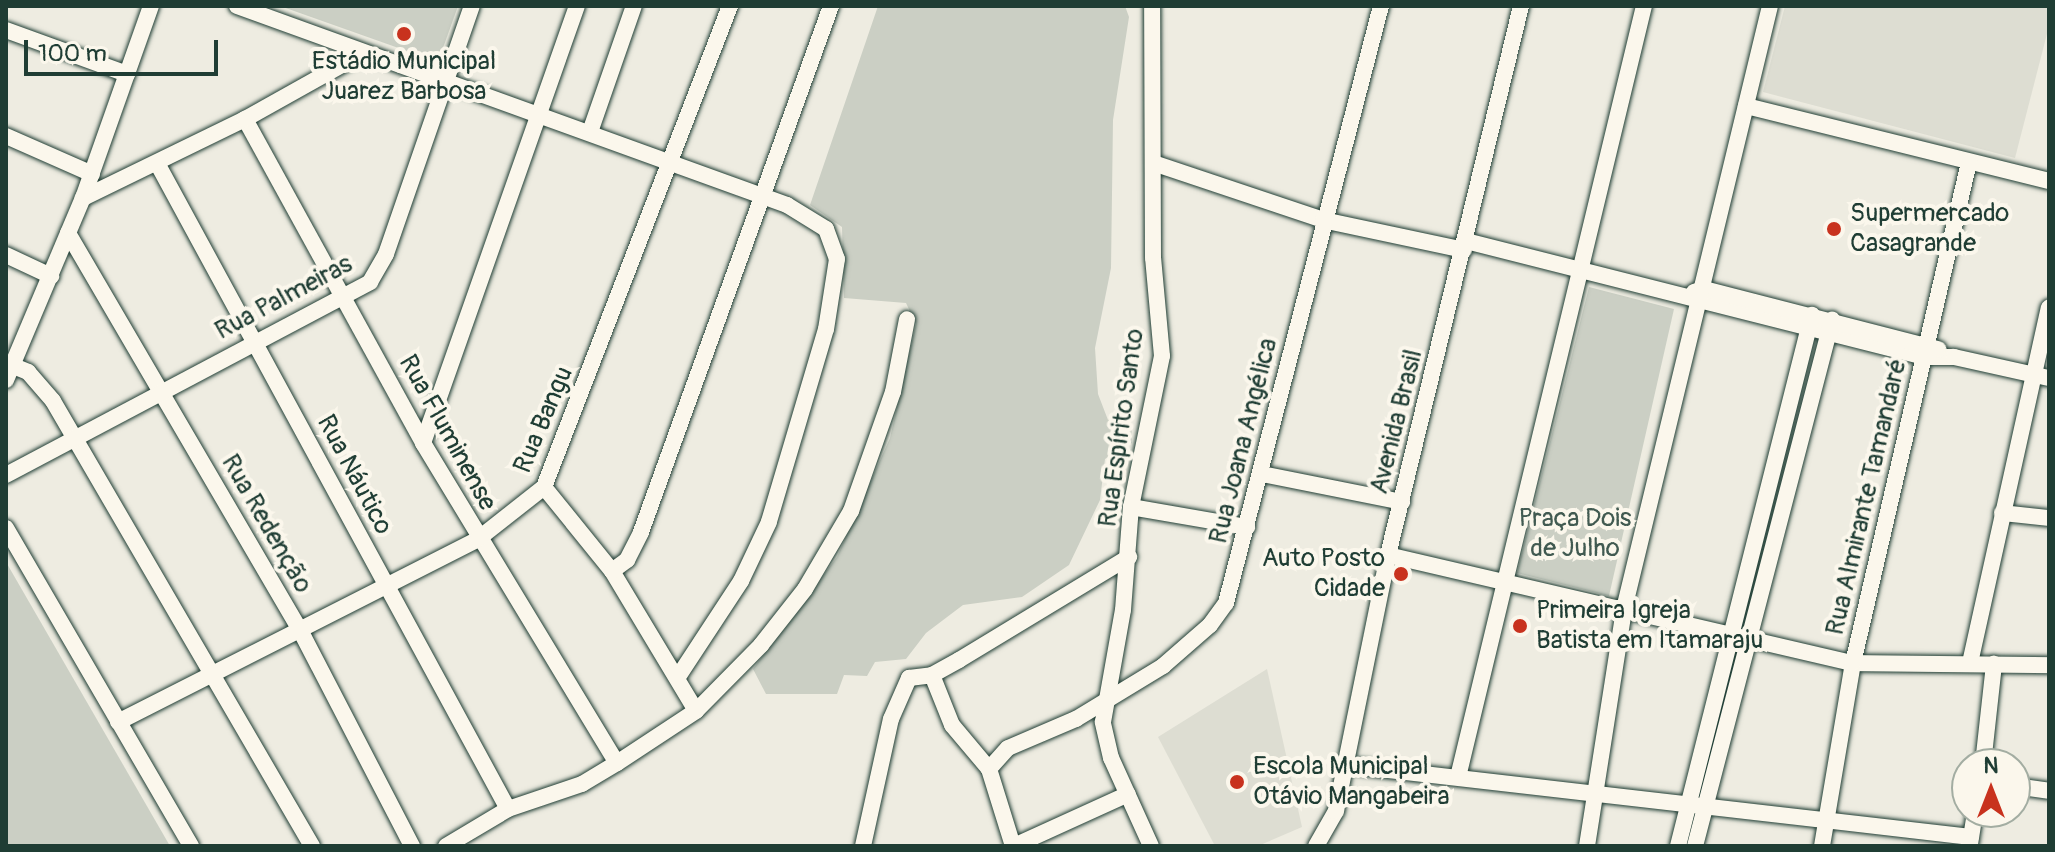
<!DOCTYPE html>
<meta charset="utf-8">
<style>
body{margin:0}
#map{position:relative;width:2055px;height:852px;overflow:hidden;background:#eeece1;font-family:Pangolin,sans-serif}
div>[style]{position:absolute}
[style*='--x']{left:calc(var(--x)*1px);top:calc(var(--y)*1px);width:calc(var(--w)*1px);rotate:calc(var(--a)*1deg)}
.built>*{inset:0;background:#ddddd2}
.green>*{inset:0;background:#cbcfc4}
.roads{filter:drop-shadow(0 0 2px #1f3d34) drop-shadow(0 0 2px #1f3d34)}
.minor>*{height:16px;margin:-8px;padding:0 8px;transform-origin:8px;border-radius:8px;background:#fbf7ec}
.dots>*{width:22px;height:22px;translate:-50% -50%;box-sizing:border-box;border:4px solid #fbf7ec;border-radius:50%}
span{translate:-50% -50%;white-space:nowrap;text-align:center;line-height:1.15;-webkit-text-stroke:8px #fbf7ec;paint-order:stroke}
.poi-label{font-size:26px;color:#1f3d34}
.left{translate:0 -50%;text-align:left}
.right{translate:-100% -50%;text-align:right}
.street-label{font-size:26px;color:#1f3d34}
.park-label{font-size:26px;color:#415a51}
.frame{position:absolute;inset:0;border:8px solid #1f3d34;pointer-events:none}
.north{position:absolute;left:1951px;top:748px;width:80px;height:80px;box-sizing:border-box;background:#fbf7ec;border:2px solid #a3ada2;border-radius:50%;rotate:0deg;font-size:22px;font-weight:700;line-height:32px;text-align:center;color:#1f3d34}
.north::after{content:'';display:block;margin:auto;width:28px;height:36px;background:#c8321e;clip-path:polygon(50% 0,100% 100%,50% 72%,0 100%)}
.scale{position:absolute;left:24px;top:40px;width:194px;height:36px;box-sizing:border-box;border:4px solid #1f3d34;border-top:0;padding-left:10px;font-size:24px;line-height:28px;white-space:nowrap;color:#1f3d34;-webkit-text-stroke:6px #fbf7ec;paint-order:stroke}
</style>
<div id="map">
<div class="built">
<i style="clip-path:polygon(1785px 6px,2049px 6px,2049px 26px,2015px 158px,1763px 92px)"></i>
<i style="clip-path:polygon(1267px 669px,1302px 827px,1258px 846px,1215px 846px,1158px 737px)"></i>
</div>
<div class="green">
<i style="clip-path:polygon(280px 6px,458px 6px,438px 62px)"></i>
<i style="clip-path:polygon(878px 6px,1125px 6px,1129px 17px,1113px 120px,1111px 268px,1095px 348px,1098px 394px,1108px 420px,1131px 414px,1132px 443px,1105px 459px,1100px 500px,1069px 565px,1022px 597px,963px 605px,926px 633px,906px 659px,875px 662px,867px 676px,844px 675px,837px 694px,766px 694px,753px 669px,837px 557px,890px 438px,916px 324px,906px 303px,844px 298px,842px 227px,810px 205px)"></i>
<i style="clip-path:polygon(1589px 287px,1674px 309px,1609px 596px,1517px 573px)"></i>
<i style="clip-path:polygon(6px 562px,170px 846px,6px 846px)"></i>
</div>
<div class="roads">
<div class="minor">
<i style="--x:237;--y:6;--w:585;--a:19.89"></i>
<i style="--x:787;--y:205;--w:46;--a:31.6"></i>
<i style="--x:826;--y:229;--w:32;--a:70"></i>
<i style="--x:837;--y:259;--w:71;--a:98.9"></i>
<i style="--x:826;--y:329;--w:201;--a:106.5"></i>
<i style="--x:769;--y:522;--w:65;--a:115.4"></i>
<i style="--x:741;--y:581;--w:115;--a:123.3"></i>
<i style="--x:6;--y:30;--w:129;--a:20"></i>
<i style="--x:1746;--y:106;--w:312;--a:13.9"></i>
<i style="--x:245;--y:119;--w:370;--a:61.2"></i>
<i style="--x:423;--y:443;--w:374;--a:58.8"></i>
<i style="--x:590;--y:132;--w:133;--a:-70.8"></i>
<i style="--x:6;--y:136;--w:94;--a:23.8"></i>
<i style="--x:157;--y:163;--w:735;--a:61.48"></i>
<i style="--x:1156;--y:164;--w:176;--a:18.5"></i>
<i style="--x:1323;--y:220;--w:144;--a:12"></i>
<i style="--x:83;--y:198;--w:180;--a:-26"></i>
<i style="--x:245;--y:119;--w:135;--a:-29.2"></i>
<i style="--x:68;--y:233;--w:458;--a:59.7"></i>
<i style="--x:299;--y:628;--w:246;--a:62.6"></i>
<i style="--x:1466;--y:241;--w:474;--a:14.2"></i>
<i style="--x:1926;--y:357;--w:28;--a:0"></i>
<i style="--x:1954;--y:357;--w:97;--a:12.5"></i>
<i style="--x:6;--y:255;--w:50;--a:25"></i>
<i style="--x:1694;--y:292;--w:10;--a:-17"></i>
<i style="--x:1704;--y:289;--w:242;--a:14.4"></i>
<i style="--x:6;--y:363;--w:24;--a:22"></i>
<i style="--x:28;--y:372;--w:38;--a:49"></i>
<i style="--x:53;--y:401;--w:515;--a:59.8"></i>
<i style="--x:6;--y:380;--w:198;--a:-67.1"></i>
<i style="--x:83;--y:198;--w:204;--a:-70.5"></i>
<i style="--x:423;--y:443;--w:463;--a:-70.6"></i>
<i style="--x:1262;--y:474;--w:143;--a:11.3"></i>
<i style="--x:6;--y:475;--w:412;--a:-27.9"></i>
<i style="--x:370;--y:282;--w:32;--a:-60"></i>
<i style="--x:386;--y:254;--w:262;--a:-70.9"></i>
<i style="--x:544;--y:487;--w:108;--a:51"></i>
<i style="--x:612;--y:571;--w:163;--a:59"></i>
<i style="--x:1131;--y:507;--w:118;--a:9.8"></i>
<i style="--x:2002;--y:513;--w:47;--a:6.1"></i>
<i style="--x:6;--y:528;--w:368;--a:59.8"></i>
<i style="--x:1388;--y:555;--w:477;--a:13.1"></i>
<i style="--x:1853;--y:663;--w:196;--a:0.6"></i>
<i style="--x:612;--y:571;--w:19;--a:-36"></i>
<i style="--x:627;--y:560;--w:31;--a:-63"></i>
<i style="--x:641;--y:532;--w:559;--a:-70.14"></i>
<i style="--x:1970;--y:663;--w:364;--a:-77.5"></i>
<i style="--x:932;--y:675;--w:54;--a:68.2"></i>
<i style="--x:952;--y:725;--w:57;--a:49.9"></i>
<i style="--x:989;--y:769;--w:81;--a:72.7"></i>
<i style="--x:118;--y:722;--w:404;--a:-26.9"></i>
<i style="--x:478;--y:539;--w:84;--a:-38.2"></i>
<i style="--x:544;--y:487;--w:516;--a:-68.86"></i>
<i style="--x:1983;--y:764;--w:101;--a:-83.7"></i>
<i style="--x:1345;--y:765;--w:630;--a:6.56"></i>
<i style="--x:989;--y:769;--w:28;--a:-48"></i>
<i style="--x:1008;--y:748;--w:74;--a:-23.1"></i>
<i style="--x:1076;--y:719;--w:102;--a:-31.3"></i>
<i style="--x:1163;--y:666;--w:62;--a:-41.1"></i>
<i style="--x:1210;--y:625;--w:27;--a:-54"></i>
<i style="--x:1226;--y:603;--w:617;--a:-75.45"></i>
<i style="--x:1458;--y:777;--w:793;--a:-76.44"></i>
<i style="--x:2015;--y:786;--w:34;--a:8"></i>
<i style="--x:1970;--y:844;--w:32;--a:-81"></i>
<i style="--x:446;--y:846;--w:72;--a:-30.8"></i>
<i style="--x:508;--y:809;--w:78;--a:-18.7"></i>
<i style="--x:582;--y:784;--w:41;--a:-31"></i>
<i style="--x:617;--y:763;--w:95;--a:-33.4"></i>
<i style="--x:696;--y:711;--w:93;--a:-45.4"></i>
<i style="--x:761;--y:645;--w:71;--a:-51.8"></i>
<i style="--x:805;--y:589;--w:91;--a:-59.5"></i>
<i style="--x:851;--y:511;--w:126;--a:-70.6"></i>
<i style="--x:893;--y:392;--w:74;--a:-79.1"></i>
<i style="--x:863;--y:846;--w:130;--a:-77.6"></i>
<i style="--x:891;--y:719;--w:45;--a:-66.3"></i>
<i style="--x:909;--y:678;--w:23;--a:-7"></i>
<i style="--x:932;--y:675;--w:31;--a:-29"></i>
<i style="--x:959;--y:660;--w:199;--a:-31.2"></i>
<i style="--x:1014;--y:846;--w:125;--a:-24.5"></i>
<i style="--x:1151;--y:846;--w:97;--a:-114.4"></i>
<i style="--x:1111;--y:758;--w:37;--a:-103"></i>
<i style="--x:1103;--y:722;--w:114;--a:-79.9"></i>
<i style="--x:1123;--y:610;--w:103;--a:-85.6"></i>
<i style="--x:1131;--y:507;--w:154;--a:-78.4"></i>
<i style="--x:1162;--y:356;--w:98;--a:-95.2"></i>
<i style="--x:1153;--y:258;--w:252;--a:-90.2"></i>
<i style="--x:1316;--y:846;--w:40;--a:-60.3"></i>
<i style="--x:1336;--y:811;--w:261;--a:-78.5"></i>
<i style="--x:1388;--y:555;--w:565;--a:-76.38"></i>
<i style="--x:1587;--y:846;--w:240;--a:-81.1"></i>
<i style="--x:1624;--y:609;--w:620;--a:-76.39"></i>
<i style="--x:1678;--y:846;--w:548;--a:-75.84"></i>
<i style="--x:1695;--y:846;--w:544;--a:-75.4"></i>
<i style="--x:1822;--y:846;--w:186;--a:-80.4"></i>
<i style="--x:1853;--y:663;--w:514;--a:-76.96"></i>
</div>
</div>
<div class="dots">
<i style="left:404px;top:34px;background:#c8321e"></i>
<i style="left:1834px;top:229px;background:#c8321e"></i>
<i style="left:1401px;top:574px;background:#c8321e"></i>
<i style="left:1520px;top:626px;background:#c8321e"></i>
<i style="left:1237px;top:782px;background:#c8321e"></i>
</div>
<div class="poi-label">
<span style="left:404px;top:77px">Estádio Municipal<br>Juarez Barbosa</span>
<span class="left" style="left:1850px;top:229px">Supermercado<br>Casagrande</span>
<span class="right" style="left:1385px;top:574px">Auto Posto<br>Cidade</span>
<span class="left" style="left:1536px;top:626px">Primeira Igreja<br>Batista em Itamaraju</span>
<span class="left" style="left:1253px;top:782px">Escola Municipal<br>Otávio Mangabeira</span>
</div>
<div class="street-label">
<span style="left:284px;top:298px;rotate:-28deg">Rua Palmeiras</span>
<span style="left:544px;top:420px;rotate:-67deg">Rua Bangu</span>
<span style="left:1397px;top:422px;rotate:-76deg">Avenida Brasil</span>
<span style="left:1122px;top:428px;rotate:-82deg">Rua Espírito Santo</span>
<span style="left:447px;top:433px;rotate:61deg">Rua Fluminense</span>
<span style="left:1244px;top:441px;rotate:-76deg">Rua Joana Angélica</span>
<span style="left:354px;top:475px;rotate:62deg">Rua Náutico</span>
<span style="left:1867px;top:497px;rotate:-77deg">Rua Almirante Tamandaré</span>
<span style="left:266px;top:524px;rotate:60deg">Rua Redenção</span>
</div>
<div class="park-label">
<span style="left:1575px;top:534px">Praça Dois<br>de Julho</span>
</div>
<div class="frame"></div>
<div class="north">N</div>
<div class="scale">100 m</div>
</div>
